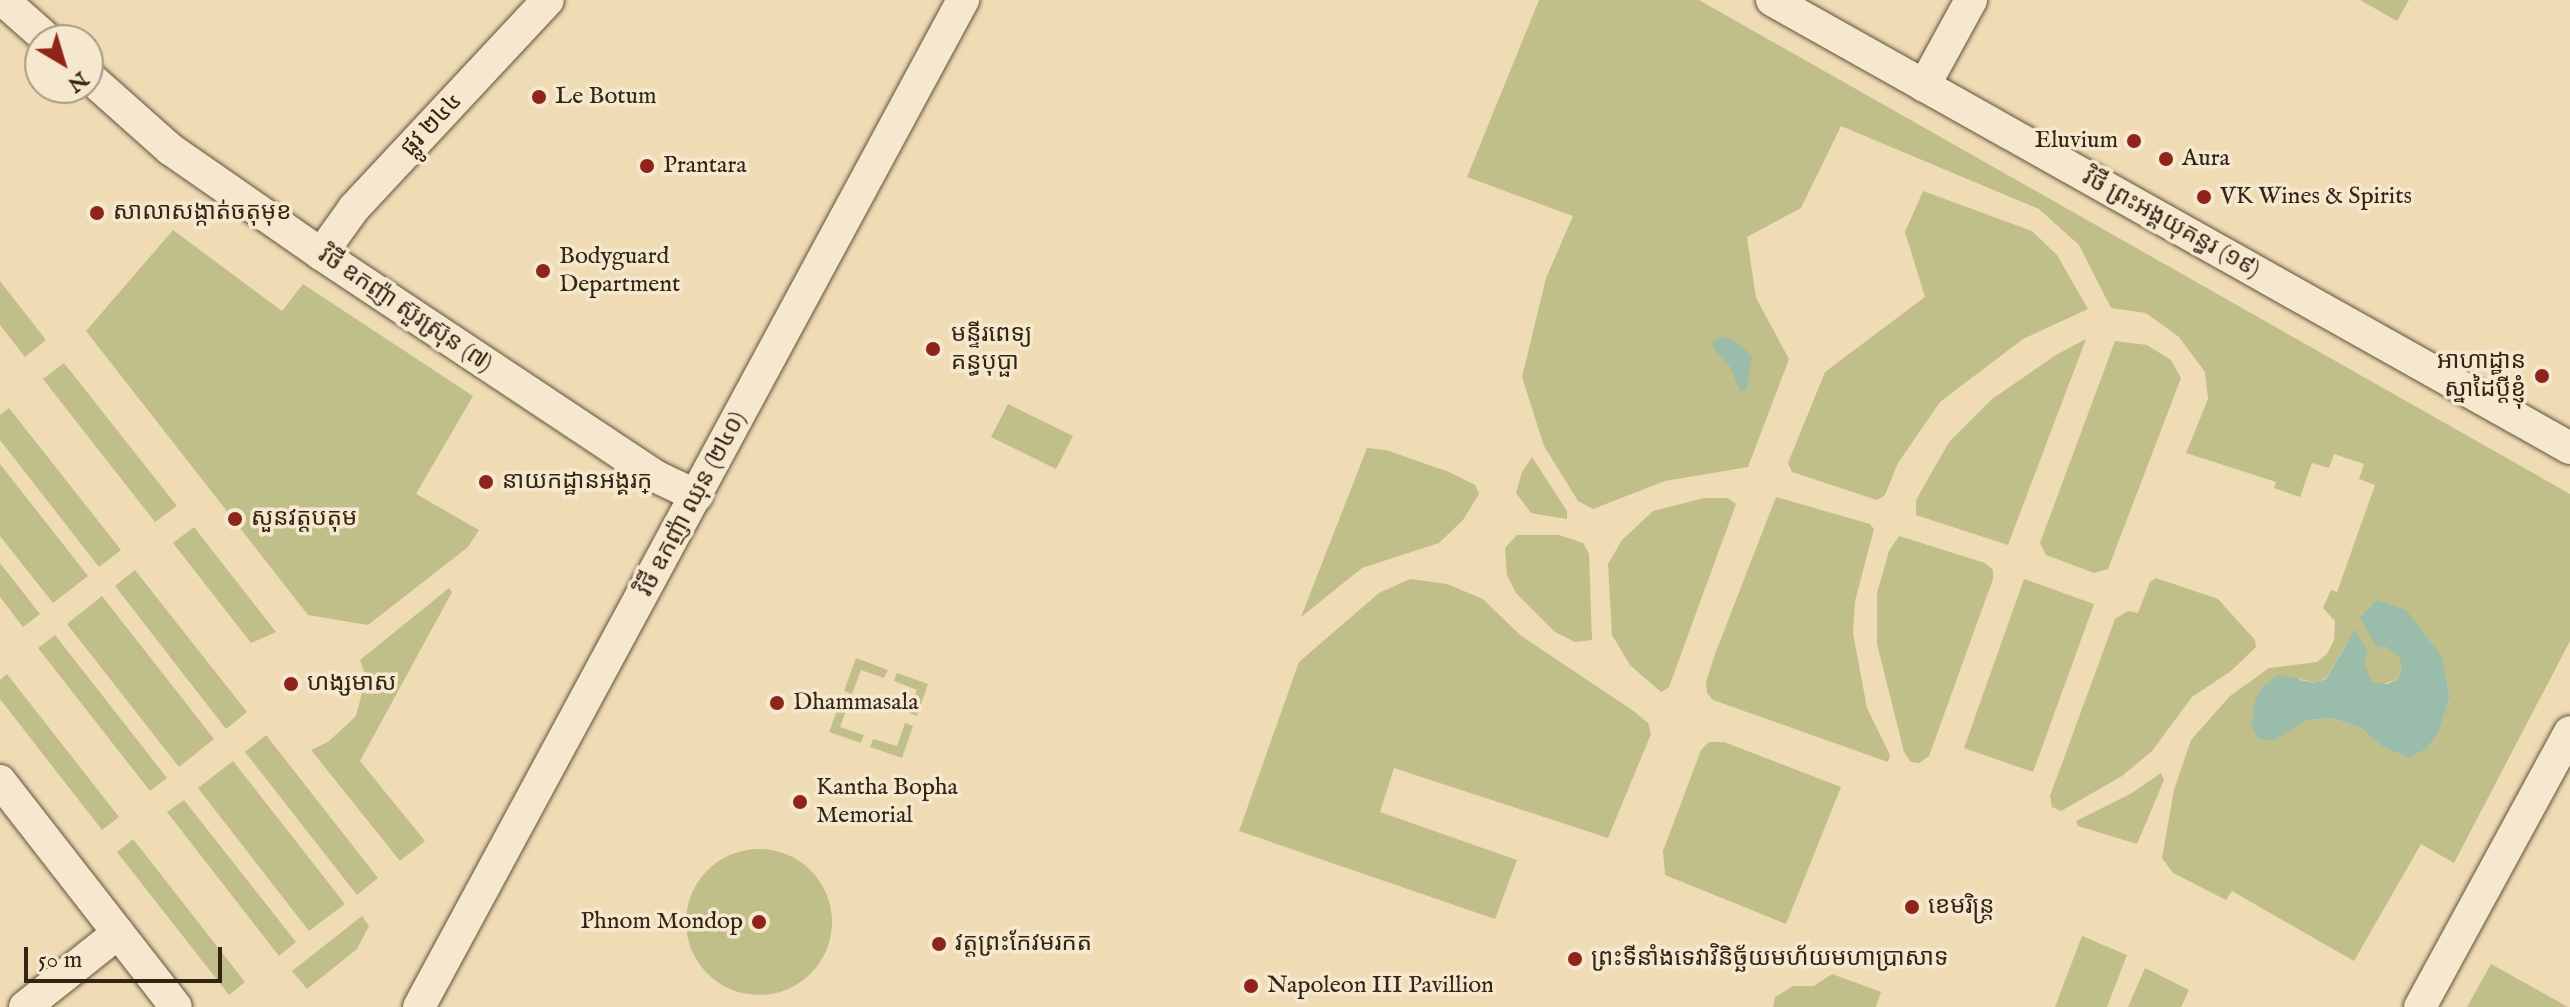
<!DOCTYPE html>
<meta charset="utf-8">
<style>
body{margin:0}
#map{position:relative;width:2570px;height:1007px;overflow:hidden;background:#efdcb5;font-family:"IM FELL English","Noto Sans Khmer",serif}
div>[style]{position:absolute}
[style*='--x']{left:calc(var(--x)*1px);top:calc(var(--y)*1px);width:calc(var(--w)*1px);rotate:calc(var(--a)*1deg)}
.green>*{inset:0;background:#c0be89}
.round{border-radius:50%}
.water>*{inset:0;background:#9abcab}
.roads{filter:drop-shadow(0 0 2px #63523c) drop-shadow(0 0 2px #63523c)}
.minor>*{height:32px;margin:-16px;padding:0 16px;transform-origin:16px;border-radius:16px;background:#f5e8cf}
.dots>*{width:22px;height:22px;translate:-50% -50%;box-sizing:border-box;border:4px solid #f5e8cf;border-radius:50%}
span{translate:-50% -50%;white-space:nowrap;text-align:center;line-height:1.15;-webkit-text-stroke:7px #f5e8cf;paint-order:stroke}
.poi-label{font-size:24px;color:#342414}
.left{translate:0 -50%;text-align:left}
.right{translate:-100% -50%;text-align:right}
.street-label{font-size:24px;color:#342414}
.north{position:absolute;left:24px;top:24px;width:80px;height:80px;box-sizing:border-box;background:#f5e8cf;border:2px solid #a89a84;border-radius:50%;rotate:142deg;font-size:22px;font-weight:700;line-height:32px;text-align:center;color:#342414}
.north::after{content:'';display:block;margin:auto;width:28px;height:36px;background:#8f2418;clip-path:polygon(50% 0,100% 100%,50% 72%,0 100%)}
.scale{position:absolute;left:24px;top:947px;width:198px;height:36px;box-sizing:border-box;border:4px solid #342414;border-top:0;padding-left:10px;font-size:24px;line-height:28px;white-space:nowrap;color:#342414;-webkit-text-stroke:6px #f5e8cf;paint-order:stroke}
</style>
<div id="map">
<div class="green">
<i style="clip-path:polygon(evenodd,1539px 0,1699px 0,2570px 494px,2570px 641px,2454px 863px,2421px 844px,2354px 961px,2232px 891px,2226px 900px,2173px 873px,2162px 858px,2174px 790px,2191px 740px,2230px 696px,2269px 668px,2317px 662px,2327px 654px,2334px 640px,2335px 621px,2323px 608px,2331px 590px,2337px 592px,2375px 485px,2359px 479px,2364px 464px,2334px 454px,2329px 468px,2312px 463px,2300px 497px,2274px 488px,2276px 482px,2186px 453px,2208px 399px,2205px 372px,2179px 337px,2146px 313px,2111px 308px,2079px 245px,2039px 209px,1841px 126px,1801px 208px,1747px 237px,1756px 298px,1789px 359px,1748px 467px,1665px 481px,1593px 509px,1578px 501px,1544px 446px,1522px 377px,1546px 278px,1573px 216px,1467px 177px,1539px 0,2349px 639px,2372px 682px,2380px 685px,2398px 679px,2402px 666px,2399px 655px,2384px 646px,2442px 657px,2450px 697px,2439px 731px,2427px 749px,2409px 758px,2381px 746px,2361px 728px,2331px 718px,2307px 720px,2274px 739px,2300px 679px,2315px 683px,2326px 678px,2349px 639px)"></i>
<i style="clip-path:polygon(2360px 0,2409px 0,2397px 21px)"></i>
<i style="clip-path:polygon(1923px 191px,2032px 231px,2057px 255px,2088px 309px,2023px 339px,1940px 402px,1898px 463px,1885px 495px,1877px 500px,1792px 472px,1788px 463px,1825px 372px,1925px 297px,1905px 232px)"></i>
<i style="clip-path:polygon(173px 230px,282px 311px,303px 284px,473px 396px,416px 494px,479px 530px,468px 547px,368px 625px,308px 615px,86px 331px)"></i>
<i style="clip-path:polygon(0 281px,46px 340px,25px 357px,0 325px)"></i>
<i style="clip-path:polygon(2086px 339px,2008px 545px,1916px 515px,1916px 500px,1949px 442px,1992px 399px,2056px 355px)"></i>
<i style="clip-path:polygon(2115px 341px,2147px 345px,2171px 360px,2181px 378px,2108px 569px,2094px 573px,2046px 555px,2040px 543px)"></i>
<i style="clip-path:polygon(64px 363px,177px 506px,155px 522px,43px 379px)"></i>
<i style="clip-path:polygon(1008px 404px,1073px 436px,1056px 469px,991px 437px)"></i>
<i style="clip-path:polygon(9px 408px,121px 550px,99px 567px,0 440px,0 415px)"></i>
<i style="clip-path:polygon(1367px 448px,1386px 450px,1449px 472px,1475px 485px,1479px 494px,1463px 520px,1439px 543px,1362px 568px,1301px 617px)"></i>
<i style="clip-path:polygon(1532px 457px,1567px 511px,1567px 519px,1531px 513px,1516px 493px,1522px 472px)"></i>
<i style="clip-path:polygon(0 464px,88px 576px,53px 603px,0 536px)"></i>
<i style="clip-path:polygon(1776px 497px,1870px 524px,1874px 529px,1855px 601px,1853px 633px,1867px 708px,1890px 755px,1888px 762px,1713px 700px,1707px 693px,1706px 682px,1715px 654px)"></i>
<i style="clip-path:polygon(1704px 498px,1728px 498px,1736px 504px,1669px 687px,1661px 692px,1630px 665px,1612px 635px,1608px 564px,1622px 540px,1653px 511px)"></i>
<i style="clip-path:polygon(194px 527px,276px 632px,251px 643px,173px 543px)"></i>
<i style="clip-path:polygon(1517px 535px,1559px 535px,1583px 543px,1589px 554px,1592px 640px,1575px 642px,1555px 632px,1516px 593px,1507px 575px,1505px 548px)"></i>
<i style="clip-path:polygon(1899px 536px,1985px 563px,1993px 570px,1993px 579px,1929px 756px,1919px 763px,1911px 762px,1904px 752px,1877px 644px,1877px 593px,1889px 551px)"></i>
<i style="clip-path:polygon(0 563px,40px 614px,23px 627px,0 597px)"></i>
<i style="clip-path:polygon(135px 570px,247px 712px,226px 729px,115px 586px)"></i>
<i style="clip-path:polygon(2156px 578px,2218px 599px,2255px 640px,2256px 647px,2231px 671px,2192px 697px,2152px 751px,2122px 776px,2061px 811px,2052px 807px,2050px 796px,2115px 619px,2128px 611px,2138px 613px,2150px 582px)"></i>
<i style="clip-path:polygon(1410px 579px,1447px 584px,1483px 599px,1520px 635px,1635px 712px,1648px 723px,1651px 734px,1608px 838px,1394px 768px,1380px 812px,1517px 860px,1495px 919px,1239px 831px,1299px 662px,1379px 593px)"></i>
<i style="clip-path:polygon(2024px 579px,2094px 604px,2033px 772px,1964px 748px)"></i>
<i style="clip-path:polygon(449px 588px,452px 592px,360px 761px,425px 841px,400px 861px,311px 750px,328px 742px,356px 716px,366px 677px,360px 660px)"></i>
<i style="clip-path:polygon(102px 596px,214px 739px,179px 767px,67px 624px)"></i>
<i style="clip-path:polygon(55px 635px,167px 778px,150px 791px,38px 648px)"></i>
<i style="clip-path:polygon(856px 658px,888px 670px,884px 678px,861px 670px,852px 694px,844px 691px)"></i>
<i style="clip-path:polygon(897px 673px,928px 684px,917px 716px,909px 713px,917px 690px,894px 681px)"></i>
<i style="clip-path:polygon(7px 674px,119px 817px,102px 830px,0 699px,0 680px)"></i>
<i style="clip-path:polygon(841px 700px,849px 703px,840px 727px,864px 735px,861px 743px,829px 732px)"></i>
<i style="clip-path:polygon(905px 723px,913px 726px,902px 758px,870px 747px,873px 739px,897px 746px)"></i>
<i style="clip-path:polygon(266px 735px,378px 878px,357px 895px,245px 752px)"></i>
<i style="clip-path:polygon(1709px 742px,1724px 742px,1841px 787px,1786px 924px,1665px 875px,1663px 851px,1701px 750px)"></i>
<i style="clip-path:polygon(233px 761px,345px 904px,309px 931px,198px 788px)"></i>
<i style="clip-path:polygon(2161px 773px,2164px 780px,2137px 844px,2078px 826px,2076px 821px,2132px 793px)"></i>
<i style="clip-path:polygon(184px 800px,296px 942px,279px 956px,167px 812px)"></i>
<i style="clip-path:polygon(133px 839px,245px 982px,229px 995px,117px 852px)"></i>
<i class="round" style="left:686px;top:849px;width:146px;height:146px"></i>
<i style="clip-path:polygon(362px 916px,369px 926px,357px 949px,307px 989px,292px 971px)"></i>
<i style="clip-path:polygon(2082px 936px,2127px 955px,2107px 1007px,2055px 1007px)"></i>
<i style="clip-path:polygon(2491px 964px,2568px 1007px,2467px 1007px)"></i>
<i style="clip-path:polygon(2145px 968px,2189px 990px,2181px 1007px,2128px 1007px)"></i>
<i style="clip-path:polygon(1832px 974px,1881px 992px,1876px 1007px,1773px 1007px,1775px 997px,1793px 986px,1814px 986px)"></i>
</div>
<div class="water">
<i style="clip-path:polygon(1726px 337px,1742px 346px,1752px 358px,1746px 390px,1740px 391px,1731px 368px,1714px 349px,1712px 341px)"></i>
<i style="clip-path:polygon(2377px 600px,2406px 610px,2442px 657px,2450px 697px,2439px 731px,2427px 749px,2409px 758px,2381px 746px,2361px 728px,2331px 718px,2307px 720px,2274px 740px,2259px 739px,2252px 728px,2255px 699px,2264px 686px,2278px 675px,2314px 683px,2326px 679px,2355px 629px,2368px 653px,2364px 662px,2372px 682px,2387px 684px,2398px 679px,2402px 666px,2398px 655px,2384px 646px,2377px 648px,2360px 617px)"></i>
</div>
<div class="roads">
<div class="minor">
<i style="--x:3;--y:0;--w:60;--a:41.6"></i>
<i style="--x:1772;--y:0;--w:915;--a:29.31"></i>
<i style="--x:88;--y:76;--w:110;--a:41.7"></i>
<i style="--x:170;--y:149;--w:184;--a:34.8"></i>
<i style="--x:321;--y:254;--w:403;--a:33.6"></i>
<i style="--x:657;--y:477;--w:44;--a:25.4"></i>
<i style="--x:1924;--y:86;--w:98;--a:-61.3"></i>
<i style="--x:321;--y:254;--w:57;--a:-54.3"></i>
<i style="--x:354;--y:208;--w:284;--a:-47"></i>
<i style="--x:0;--y:781;--w:286;--a:52.1"></i>
<i style="--x:25;--y:1007;--w:119;--a:-38.5"></i>
<i style="--x:419;--y:1007;--w:1145;--a:-61.62"></i>
<i style="--x:2420;--y:1007;--w:313;--a:-61.4"></i>
</div>
</div>
<div class="dots">
<i style="left:539px;top:97px;background:#8f2418"></i>
<i style="left:2134px;top:141px;background:#8f2418"></i>
<i style="left:2166px;top:159px;background:#8f2418"></i>
<i style="left:647px;top:166px;background:#8f2418"></i>
<i style="left:2204px;top:197px;background:#8f2418"></i>
<i style="left:97px;top:213px;background:#8f2418"></i>
<i style="left:543px;top:271px;background:#8f2418"></i>
<i style="left:933px;top:349px;background:#8f2418"></i>
<i style="left:2542px;top:376px;background:#8f2418"></i>
<i style="left:486px;top:482px;background:#8f2418"></i>
<i style="left:235px;top:519px;background:#8f2418"></i>
<i style="left:291px;top:684px;background:#8f2418"></i>
<i style="left:777px;top:703px;background:#8f2418"></i>
<i style="left:800px;top:802px;background:#8f2418"></i>
<i style="left:1912px;top:907px;background:#8f2418"></i>
<i style="left:759px;top:922px;background:#8f2418"></i>
<i style="left:939px;top:944px;background:#8f2418"></i>
<i style="left:1575px;top:959px;background:#8f2418"></i>
<i style="left:1251px;top:986px;background:#8f2418"></i>
</div>
<div class="poi-label">
<span class="left" style="left:555px;top:97px">Le Botum</span>
<span class="right" style="left:2118px;top:141px">Eluvium</span>
<span class="left" style="left:2182px;top:159px">Aura</span>
<span class="left" style="left:663px;top:166px">Prantara</span>
<span class="left" style="left:2220px;top:197px">VK Wines &amp; Spirits</span>
<span class="left" style="left:113px;top:213px">សាលាសង្កាត់ចតុមុខ</span>
<span class="left" style="left:559px;top:271px">Bodyguard<br>Department</span>
<span class="left" style="left:951px;top:349px">មន្ទីរពេទ្យ<br>គន្ធបុប្ផា</span>
<span class="right" style="left:2526px;top:376px">អាហាដ្ឋាន<br>ស្នាដៃប្ដីខ្ញុំ</span>
<span class="left" style="left:502px;top:482px">នាយកដ្ឋានអង្គរក្</span>
<span class="left" style="left:251px;top:519px">សួនវត្តបតុម</span>
<span class="left" style="left:307px;top:684px">ហង្សមាស</span>
<span class="left" style="left:793px;top:703px">Dhammasala</span>
<span class="left" style="left:816px;top:802px">Kantha Bopha<br>Memorial</span>
<span class="left" style="left:1928px;top:907px">ខេមរិន្រ្ត</span>
<span class="right" style="left:743px;top:922px">Phnom Mondop</span>
<span class="left" style="left:955px;top:944px">វត្តព្រះកែវមរកត</span>
<span class="left" style="left:1591px;top:959px">ព្រះទីនាំងទេវាវិនិច្ឆ័យមហ័យមហាប្រាសាទ</span>
<span class="left" style="left:1267px;top:986px">Napoleon III Pavillion</span>
</div>
<div class="street-label">
<span style="left:432px;top:125px;rotate:-47deg">ផ្លូវ ២៤៤</span>
<span style="left:2171px;top:224px;rotate:29deg">វិថី ព្រះអង្គយុគន្ធរ (១៩)</span>
<span style="left:405px;top:310px;rotate:34deg">វិថី ឧកញ៉ា ស៊ួរស៊្រុន (៧)</span>
<span style="left:692px;top:504px;rotate:-62deg">វិថី ឧកញ៉ា ឈុន (២៤០)</span>
</div>
<div class="north">N</div>
<div class="scale">50 m</div>
</div>
